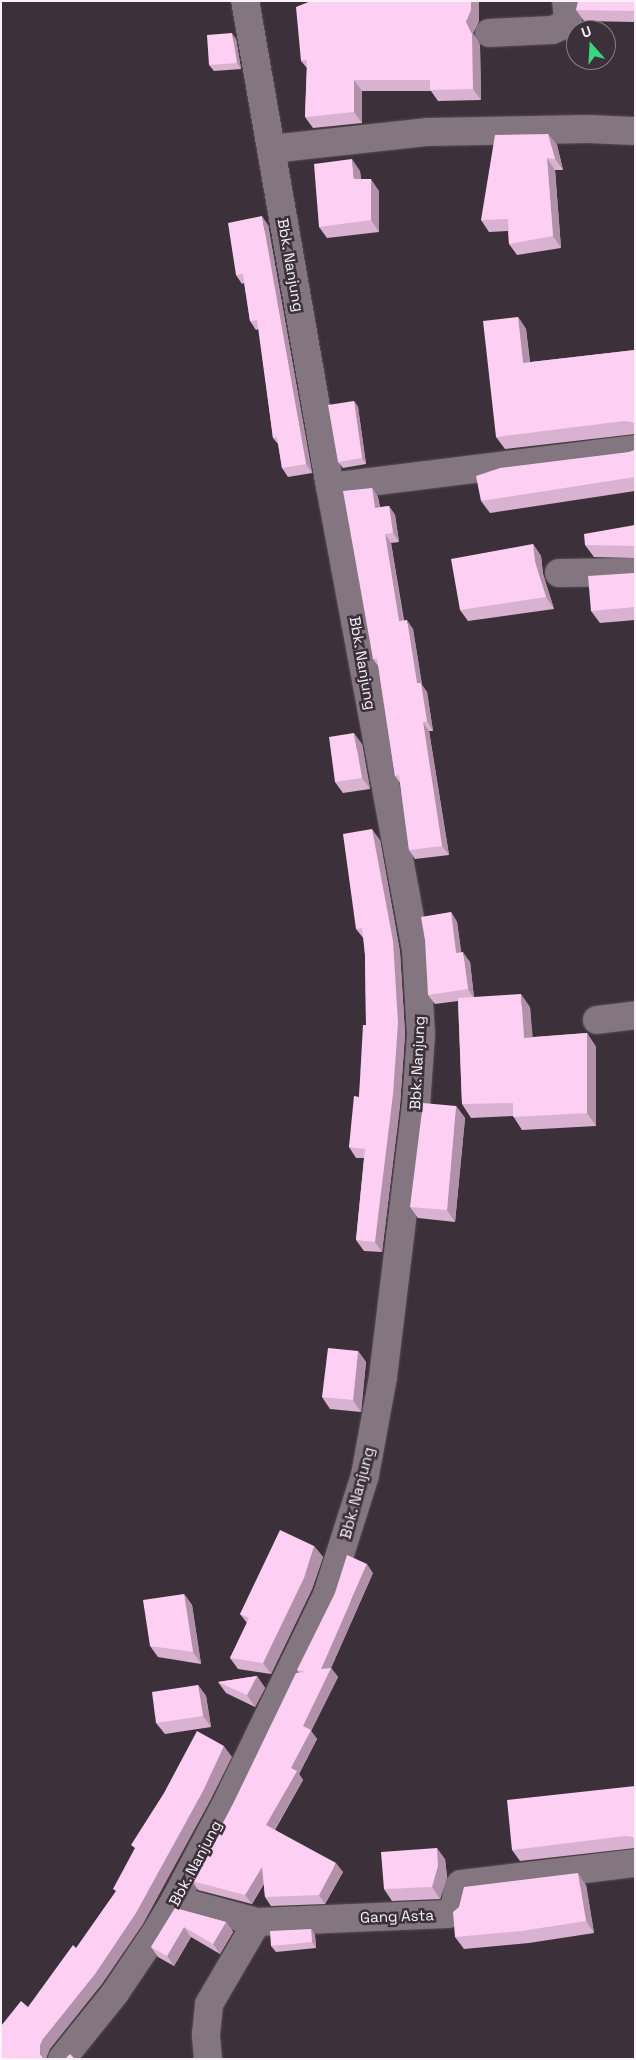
<!DOCTYPE html>
<style>
body{margin:0}
#map{position:relative;width:636px;height:2060px;overflow:hidden;background:#3c313a;font-family:"Space Grotesk",sans-serif}
div>[style]{position:absolute}
[style*='--x']{left:calc(var(--x)*1px);top:calc(var(--y)*1px);width:calc(var(--w)*1px);rotate:calc(var(--a)*1deg)}
.roads{filter:drop-shadow(0 0 1px #564d55) drop-shadow(0 0 1px #564d55)}
.minor>*{height:28px;margin:-14px;padding:0 14px;transform-origin:14px;border-radius:14px;background:#837680}
.wall>*{inset:0;background:#dab2d1}
.shaded-wall>*{inset:0;background:#b191aa}
.building>*{inset:0;background:#fdcff3}
span{translate:-50% -50%;white-space:nowrap;text-align:center;line-height:1.15;-webkit-text-stroke:5px #3c313a;paint-order:stroke}
.street-label{font-size:15px;color:#f9f2f8}
.frame{position:absolute;inset:0;border:2px solid #f9f2f8;pointer-events:none}
.north{position:absolute;left:566px;top:20px;width:50px;height:50px;box-sizing:border-box;background:#3c313a;border:1px solid #887e86;border-radius:50%;rotate:341deg;font-size:14px;font-weight:700;line-height:20px;text-align:center;color:#f9f2f8}
.north::after{content:'';display:block;margin:auto;width:18px;height:22px;background:#38d880;clip-path:polygon(50% 0,100% 100%,50% 72%,0 100%)}
</style>
<div id="map">
<div class="roads">
<div class="minor">
<i style="--x:489;--y:33;--w:63;--a:-2.7"></i>
<i style="--x:552;--y:30;--w:11;--a:-22"></i>
<i style="--x:562;--y:26;--w:9;--a:-49"></i>
<i style="--x:568;--y:19;--w:18;--a:-96"></i>
<i style="--x:271;--y:149;--w:158;--a:-6.2"></i>
<i style="--x:428;--y:132;--w:159;--a:-1.1"></i>
<i style="--x:587;--y:129;--w:48;--a:2.4"></i>
<i style="--x:330;--y:487;--w:307;--a:-7.1"></i>
<i style="--x:559;--y:573;--w:76;--a:-0.8"></i>
<i style="--x:597;--y:1020;--w:38;--a:-7"></i>
<i style="--x:175;--y:1900;--w:85;--a:15"></i>
<i style="--x:257;--y:1922;--w:191;--a:-2.4"></i>
<i style="--x:448;--y:1914;--w:7;--a:-34"></i>
<i style="--x:454;--y:1910;--w:22;--a:-80"></i>
<i style="--x:458;--y:1888;--w:5;--a:-53"></i>
<i style="--x:461;--y:1884;--w:175;--a:-6.9"></i>
<i style="--x:62;--y:2059;--w:85;--a:-51.2"></i>
<i style="--x:115;--y:1993;--w:73;--a:-56.1"></i>
<i style="--x:156;--y:1932;--w:37;--a:-59"></i>
<i style="--x:175;--y:1900;--w:104;--a:-62"></i>
<i style="--x:224;--y:1808;--w:237;--a:-64.2"></i>
<i style="--x:327;--y:1595;--w:126;--a:-72.4"></i>
<i style="--x:365;--y:1475;--w:100;--a:-79.6"></i>
<i style="--x:383;--y:1377;--w:273;--a:-83.1"></i>
<i style="--x:416;--y:1106;--w:72;--a:-86"></i>
<i style="--x:421;--y:1034;--w:84;--a:-93.4"></i>
<i style="--x:416;--y:950;--w:471;--a:-100.5"></i>
<i style="--x:330;--y:487;--w:493;--a:-99.9"></i>
<i style="--x:208;--y:2059;--w:25;--a:-95"></i>
<i style="--x:206;--y:2034;--w:30;--a:-84"></i>
<i style="--x:209;--y:2004;--w:95;--a:-59.7"></i>
</div>
</div>
<div class="wall">
<i style="clip-path:polygon(635px 1px,635px 22px,584px 21px,576px 10px)"></i>
<i style="clip-path:polygon(479px 21px,473px 33px,480px 45px,481px 100px,438px 101px,431px 91px,362px 91px,362px 123px,313px 128px,305px 117px,307px 68px,301px 61px)"></i>
<i style="clip-path:polygon(236px 39px,241px 69px,214px 71px,209px 65px)"></i>
<i style="clip-path:polygon(548px 134px,557px 145px,563px 170px,555px 170px,561px 248px,517px 255px,509px 244px,508px 231px,489px 232px,481px 220px)"></i>
<i style="clip-path:polygon(360px 171px,361px 179px,379px 191px,379px 232px,327px 238px,319px 227px)"></i>
<i style="clip-path:polygon(268px 225px,312px 473px,288px 477px,282px 468px,278px 444px,273px 438px,259px 329px,256px 330px,250px 321px,244px 283px,242px 284px,236px 275px)"></i>
<i style="clip-path:polygon(518px 317px,526px 329px,530px 362px,635px 350px,635px 434px,505px 449px,496px 437px)"></i>
<i style="clip-path:polygon(354px 401px,358px 407px,366px 464px,343px 468px,338px 462px)"></i>
<i style="clip-path:polygon(635px 450px,635px 491px,490px 513px,481px 501px)"></i>
<i style="clip-path:polygon(372px 488px,378px 497px,380px 507px,389px 506px,395px 515px,399px 542px,391px 543px,404px 620px,413px 629px,422px 685px,427px 692px,433px 731px,429px 731px,449px 855px,415px 859px,409px 850px,400px 783px,395px 776px,378px 666px,373px 659px)"></i>
<i style="clip-path:polygon(635px 525px,635px 558px,594px 557px,585px 545px)"></i>
<i style="clip-path:polygon(533px 544px,541px 556px,543px 574px,554px 609px,468px 621px,460px 610px)"></i>
<i style="clip-path:polygon(635px 572px,635px 620px,600px 623px,591px 611px)"></i>
<i style="clip-path:polygon(362px 744px,370px 789px,343px 793px,335px 782px)"></i>
<i style="clip-path:polygon(380px 840px,400px 952px,405px 1034px,400px 1105px,382px 1252px,364px 1251px,356px 1240px,364px 1158px,356px 1158px,349px 1147px,359px 1097px,366px 1025px,365px 955px,364px 939px,356px 929px)"></i>
<i style="clip-path:polygon(451px 912px,457px 922px,461px 953px,470px 962px,474px 997px,530px 1007px,532px 1037px,587px 1033px,596px 1047px,596px 1126px,522px 1130px,513px 1116px,471px 1118px,462px 1104px,458px 1001px,435px 1004px,428px 995px)"></i>
<i style="clip-path:polygon(456px 1106px,465px 1118px,455px 1222px,418px 1218px,410px 1207px)"></i>
<i style="clip-path:polygon(358px 1351px,366px 1362px,361px 1412px,330px 1409px,322px 1397px)"></i>
<i style="clip-path:polygon(314px 1546px,323px 1557px,312px 1589px,271px 1674px,238px 1669px,230px 1658px,247px 1623px,240px 1614px)"></i>
<i style="clip-path:polygon(373px 1573px,331px 1668px,338px 1677px,311px 1731px,317px 1739px,299px 1774px,303px 1780px,275px 1830px,343px 1872px,325px 1904px,271px 1906px,265px 1897px,264px 1884px,252px 1904px,198px 1890px,192px 1881px,232px 1806px,299px 1673px,297px 1670px)"></i>
<i style="clip-path:polygon(184px 1594px,192px 1605px,201px 1664px,158px 1657px,150px 1646px)"></i>
<i style="clip-path:polygon(257px 1676px,265px 1688px,255px 1707px,226px 1693px,218px 1682px)"></i>
<i style="clip-path:polygon(198px 1685px,206px 1696px,211px 1727px,165px 1734px,156px 1723px)"></i>
<i style="clip-path:polygon(635px 1786px,635px 1848px,520px 1861px,512px 1850px)"></i>
<i style="clip-path:polygon(445px 1859px,447px 1877px,440px 1899px,392px 1901px,384px 1889px)"></i>
<i style="clip-path:polygon(586px 1885px,594px 1933px,529px 1943px,464px 1949px,455px 1937px)"></i>
<i style="clip-path:polygon(175px 1908px,226px 1922px,233px 1932px,220px 1954px,191px 1937px,174px 1966px,158px 1957px,151px 1947px)"></i>
<i style="clip-path:polygon(311px 1929px,315px 1935px,316px 1948px,276px 1952px,271px 1946px)"></i>
</div>
<div class="shaded-wall">
<i style="clip-path:polygon(471px 1px,479px 1px,479px 21px,473px 33px,480px 45px,481px 100px,473px 89px,466px 22px)"></i>
<i style="clip-path:polygon(232px 33px,236px 39px,241px 69px,237px 63px)"></i>
<i style="clip-path:polygon(354px 80px,362px 91px,362px 123px,354px 112px)"></i>
<i style="clip-path:polygon(548px 134px,557px 145px,563px 170px,555px 159px)"></i>
<i style="clip-path:polygon(547px 158px,555px 170px,561px 248px,553px 236px)"></i>
<i style="clip-path:polygon(352px 159px,360px 171px,362px 190px,354px 179px)"></i>
<i style="clip-path:polygon(371px 179px,379px 191px,379px 232px,371px 220px)"></i>
<i style="clip-path:polygon(262px 216px,268px 225px,312px 473px,306px 464px)"></i>
<i style="clip-path:polygon(518px 317px,526px 329px,531px 375px,523px 363px)"></i>
<i style="clip-path:polygon(354px 401px,358px 407px,366px 464px,362px 458px)"></i>
<i style="clip-path:polygon(372px 488px,378px 497px,381px 517px,375px 508px)"></i>
<i style="clip-path:polygon(389px 506px,395px 515px,399px 542px,393px 533px)"></i>
<i style="clip-path:polygon(385px 534px,391px 543px,405px 630px,399px 621px)"></i>
<i style="clip-path:polygon(533px 544px,541px 556px,543px 574px,554px 609px,546px 597px,535px 562px)"></i>
<i style="clip-path:polygon(407px 620px,413px 629px,422px 685px,427px 692px,433px 731px,427px 721px,417px 683px)"></i>
<i style="clip-path:polygon(423px 722px,429px 731px,449px 855px,442px 846px)"></i>
<i style="clip-path:polygon(354px 733px,362px 744px,370px 789px,362px 778px)"></i>
<i style="clip-path:polygon(372px 829px,380px 840px,400px 952px,405px 1034px,400px 1105px,382px 1252px,375px 1242px)"></i>
<i style="clip-path:polygon(451px 912px,457px 922px,463px 963px,456px 953px)"></i>
<i style="clip-path:polygon(463px 952px,470px 962px,474px 999px,468px 989px)"></i>
<i style="clip-path:polygon(521px 994px,530px 1007px,534px 1051px,524px 1038px)"></i>
<i style="clip-path:polygon(587px 1033px,596px 1047px,596px 1126px,587px 1113px)"></i>
<i style="clip-path:polygon(456px 1106px,465px 1118px,455px 1222px,447px 1210px)"></i>
<i style="clip-path:polygon(358px 1351px,366px 1362px,361px 1412px,353px 1400px)"></i>
<i style="clip-path:polygon(314px 1546px,323px 1557px,312px 1589px,271px 1674px,263px 1663px)"></i>
<i style="clip-path:polygon(367px 1564px,373px 1573px,331px 1668px,338px 1677px,311px 1731px,317px 1739px,299px 1774px,303px 1780px,272px 1834px,266px 1825px,303px 1726px,321px 1669px)"></i>
<i style="clip-path:polygon(184px 1594px,192px 1605px,201px 1664px,193px 1652px)"></i>
<i style="clip-path:polygon(257px 1676px,265px 1688px,255px 1707px,247px 1695px)"></i>
<i style="clip-path:polygon(198px 1685px,206px 1696px,211px 1727px,203px 1716px)"></i>
<i style="clip-path:polygon(224px 1746px,232px 1757px,210px 1801px,143px 1924px,102px 1984px,50px 2049px,47px 2056px,47px 2059px,44px 2059px,40px 2054px,40px 2046px,43px 2039px)"></i>
<i style="clip-path:polygon(437px 1848px,445px 1859px,447px 1877px,440px 1899px,432px 1887px)"></i>
<i style="clip-path:polygon(336px 1863px,343px 1872px,325px 1904px,319px 1895px)"></i>
<i style="clip-path:polygon(262px 1867px,268px 1876px,252px 1904px,245px 1895px)"></i>
<i style="clip-path:polygon(578px 1873px,586px 1885px,594px 1933px,586px 1921px)"></i>
<i style="clip-path:polygon(226px 1922px,233px 1932px,220px 1954px,213px 1944px)"></i>
<i style="clip-path:polygon(184px 1927px,191px 1937px,174px 1966px,167px 1956px)"></i>
<i style="clip-path:polygon(311px 1929px,315px 1935px,316px 1948px,312px 1942px)"></i>
</div>
<div class="building">
<i style="clip-path:polygon(311px 1px,471px 1px,471px 10px,466px 22px,472px 34px,473px 89px,430px 90px,430px 80px,354px 80px,354px 112px,305px 117px,307px 60px,301px 61px,296px 7px)"></i>
<i style="clip-path:polygon(578px 1px,635px 1px,635px 11px,576px 10px)"></i>
<i style="clip-path:polygon(232px 33px,237px 63px,209px 65px,207px 35px)"></i>
<i style="clip-path:polygon(548px 134px,555px 159px,547px 158px,553px 236px,509px 244px,508px 219px,481px 220px,495px 135px)"></i>
<i style="clip-path:polygon(352px 159px,354px 179px,371px 179px,371px 220px,319px 227px,314px 164px)"></i>
<i style="clip-path:polygon(262px 216px,306px 464px,282px 468px,277px 437px,273px 438px,257px 320px,250px 321px,243px 274px,236px 275px,228px 223px)"></i>
<i style="clip-path:polygon(518px 317px,523px 363px,635px 350px,635px 424px,632px 422px,624px 421px,496px 437px,483px 321px)"></i>
<i style="clip-path:polygon(354px 401px,362px 458px,338px 462px,328px 405px)"></i>
<i style="clip-path:polygon(635px 450px,635px 477px,481px 501px,476px 476px,500px 468px,629px 452px)"></i>
<i style="clip-path:polygon(372px 488px,375px 508px,389px 506px,393px 533px,385px 534px,399px 621px,407px 620px,417px 683px,421px 683px,427px 721px,423px 722px,442px 846px,409px 850px,399px 775px,395px 776px,377px 658px,373px 659px,343px 491px)"></i>
<i style="clip-path:polygon(635px 525px,635px 547px,634px 546px,585px 545px,584px 534px)"></i>
<i style="clip-path:polygon(533px 544px,535px 562px,546px 597px,460px 610px,451px 559px)"></i>
<i style="clip-path:polygon(635px 572px,635px 607px,591px 611px,588px 576px,634px 573px)"></i>
<i style="clip-path:polygon(354px 733px,362px 778px,335px 782px,329px 737px)"></i>
<i style="clip-path:polygon(372px 829px,393px 941px,398px 1023px,393px 1094px,375px 1242px,356px 1240px,365px 1149px,349px 1147px,354px 1096px,359px 1097px,363px 1025px,366px 1025px,365px 955px,362px 928px,356px 929px,343px 834px)"></i>
<i style="clip-path:polygon(451px 912px,456px 953px,463px 952px,468px 989px,428px 995px,425px 940px,421px 917px)"></i>
<i style="clip-path:polygon(521px 994px,524px 1038px,587px 1033px,587px 1113px,513px 1117px,513px 1103px,462px 1104px,458px 998px)"></i>
<i style="clip-path:polygon(423px 1103px,456px 1106px,447px 1210px,410px 1207px)"></i>
<i style="clip-path:polygon(328px 1348px,358px 1351px,353px 1400px,322px 1397px)"></i>
<i style="clip-path:polygon(280px 1530px,314px 1546px,304px 1578px,263px 1663px,230px 1658px,249px 1618px,240px 1614px)"></i>
<i style="clip-path:polygon(347px 1555px,367px 1564px,321px 1669px,331px 1668px,303px 1726px,311px 1730px,291px 1768px,297px 1771px,266px 1825px,336px 1863px,319px 1895px,265px 1897px,262px 1867px,245px 1895px,192px 1881px,232px 1806px,296px 1673px,306px 1672px,297px 1670px,335px 1593px)"></i>
<i style="clip-path:polygon(184px 1594px,193px 1652px,150px 1646px,143px 1600px)"></i>
<i style="clip-path:polygon(257px 1676px,247px 1695px,218px 1682px)"></i>
<i style="clip-path:polygon(198px 1685px,203px 1716px,156px 1723px,152px 1692px)"></i>
<i style="clip-path:polygon(197px 1731px,224px 1746px,203px 1791px,136px 1913px,95px 1974px,43px 2039px,40px 2046px,40px 2054px,44px 2059px,1px 2059px,1px 2026px,21px 2001px,28px 2007px,73px 1945px,76px 1948px,116px 1891px,113px 1889px,135px 1848px,131px 1845px,164px 1793px)"></i>
<i style="clip-path:polygon(635px 1786px,635px 1839px,633px 1837px,625px 1836px,512px 1850px,507px 1800px)"></i>
<i style="clip-path:polygon(437px 1848px,438px 1866px,432px 1887px,384px 1889px,381px 1852px)"></i>
<i style="clip-path:polygon(578px 1873px,586px 1921px,521px 1931px,455px 1937px,453px 1912px,459px 1907px,464px 1887px)"></i>
<i style="clip-path:polygon(175px 1908px,226px 1922px,213px 1944px,184px 1927px,167px 1956px,151px 1947px)"></i>
<i style="clip-path:polygon(311px 1929px,312px 1942px,271px 1946px,270px 1931px)"></i>
<i style="clip-path:polygon(70px 2054px,75px 2059px,65px 2059px)"></i>
</div>
<div class="street-label">
<span style="left:291px;top:265px;rotate:80deg">Bbk. Nanjung</span>
<span style="left:363px;top:663px;rotate:80deg">Bbk. Nanjung</span>
<span style="left:417px;top:1063px;rotate:-87deg">Bbk. Nanjung</span>
<span style="left:357px;top:1493px;rotate:-75deg">Bbk. Nanjung</span>
<span style="left:195px;top:1863px;rotate:-62deg">Bbk. Nanjung</span>
<span style="left:397px;top:1916px;rotate:-2deg">Gang Asta</span>
</div>
<div class="frame"></div>
<div class="north">U</div>
</div>
